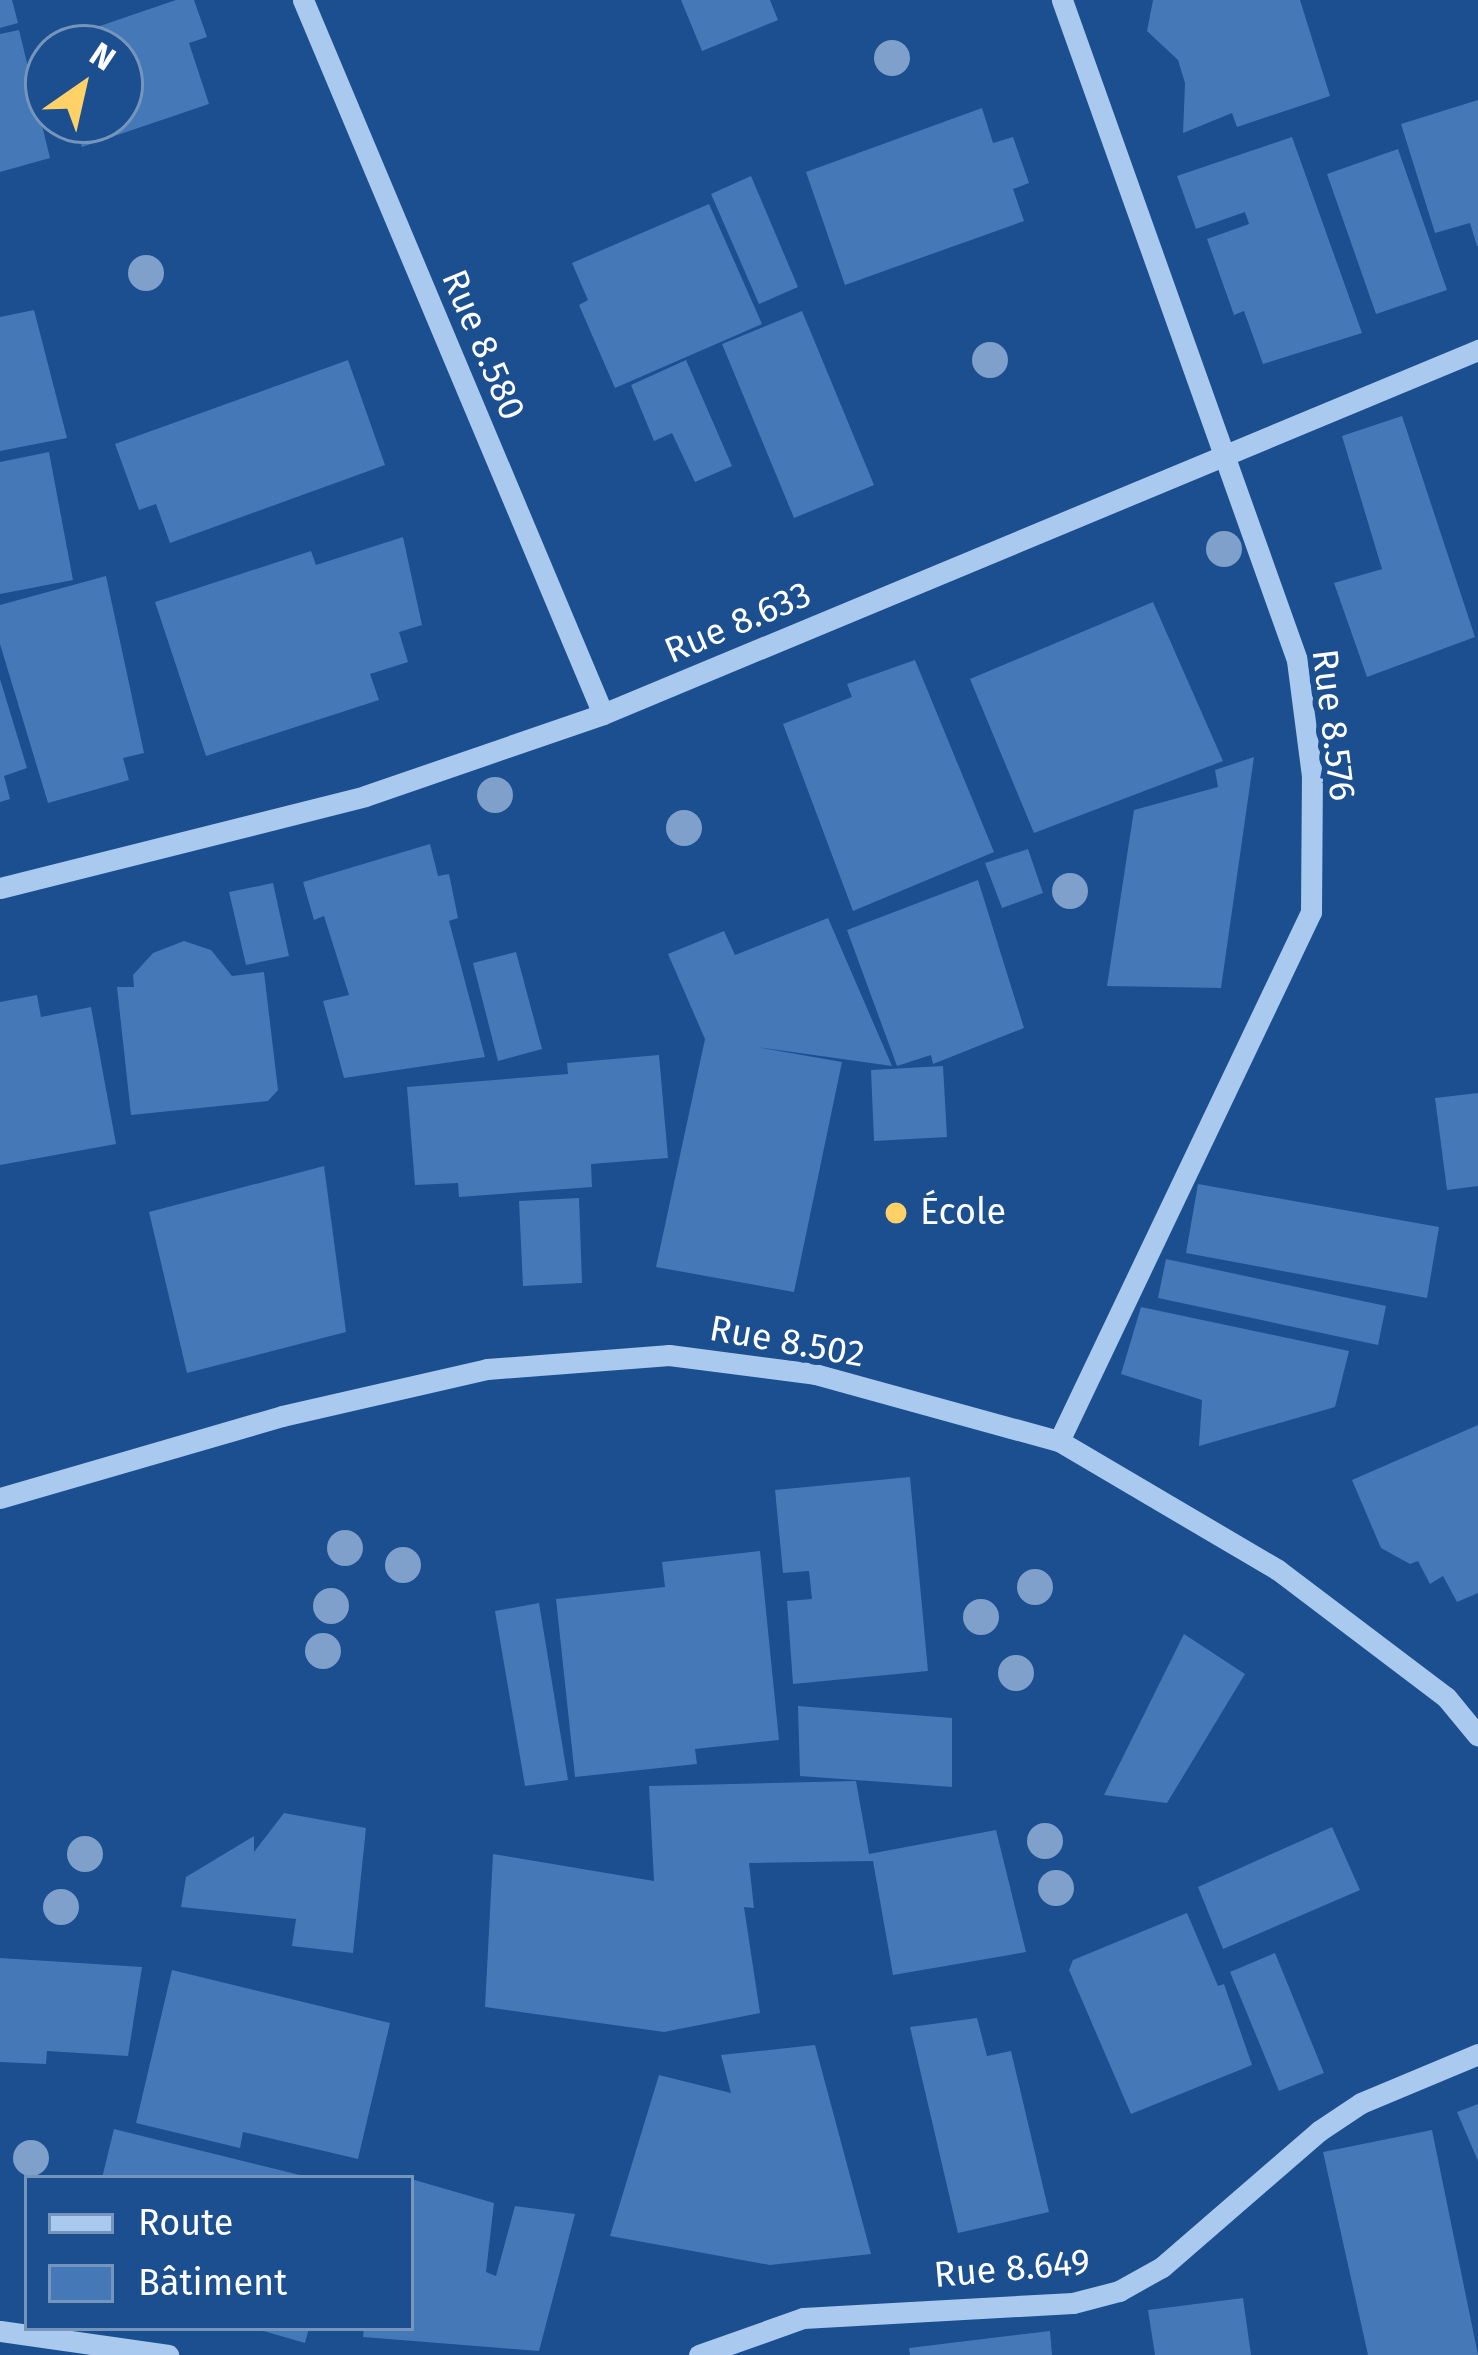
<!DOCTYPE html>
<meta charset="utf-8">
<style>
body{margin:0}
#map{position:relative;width:1478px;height:2355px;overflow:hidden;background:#1b4f8f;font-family:"Fira Sans",sans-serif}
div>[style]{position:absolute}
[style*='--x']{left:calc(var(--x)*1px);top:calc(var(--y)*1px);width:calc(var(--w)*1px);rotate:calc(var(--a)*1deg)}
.building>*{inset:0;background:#4478b7}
.minor>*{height:21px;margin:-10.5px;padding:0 10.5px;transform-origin:10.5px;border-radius:10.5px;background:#a9c9ee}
.trees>*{width:36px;height:36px;margin:-18px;border-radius:50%;background:#7ea0ca}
.dots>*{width:33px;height:33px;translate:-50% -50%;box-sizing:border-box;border:6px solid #1b4f8f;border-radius:50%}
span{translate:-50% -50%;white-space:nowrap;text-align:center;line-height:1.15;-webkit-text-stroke:12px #1b4f8f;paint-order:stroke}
.street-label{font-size:36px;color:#fff}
.poi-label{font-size:36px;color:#fff}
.left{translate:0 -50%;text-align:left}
.legend{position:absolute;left:24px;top:2175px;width:390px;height:156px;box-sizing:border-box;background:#1b4f8f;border:3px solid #7695bc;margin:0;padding:15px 21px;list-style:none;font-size:36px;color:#fff}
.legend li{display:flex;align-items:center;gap:24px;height:60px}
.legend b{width:60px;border:3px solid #7695bc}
.north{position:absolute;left:24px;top:24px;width:120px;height:120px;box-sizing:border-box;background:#1b4f8f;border:3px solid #7695bc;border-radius:50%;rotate:34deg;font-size:33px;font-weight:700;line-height:48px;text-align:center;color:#fff}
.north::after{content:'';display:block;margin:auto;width:42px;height:54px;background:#ffd166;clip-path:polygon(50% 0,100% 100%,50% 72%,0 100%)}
</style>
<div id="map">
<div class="building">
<i style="clip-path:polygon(0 0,12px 0,18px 23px,0 28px)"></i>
<i style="clip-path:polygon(176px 0,194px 0,207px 37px,189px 43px,209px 104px,82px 147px,73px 120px,120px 120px,120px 48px,47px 44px)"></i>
<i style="clip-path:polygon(681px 0,770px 0,778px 20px,702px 51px)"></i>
<i style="clip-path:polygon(1153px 0,1300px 0,1330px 96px,1237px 127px,1232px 113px,1183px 133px,1185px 83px,1178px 60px,1147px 31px)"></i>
<i style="clip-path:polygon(19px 30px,50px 158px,0 172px,0 34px)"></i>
<i style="clip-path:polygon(1478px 100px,1478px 246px,1477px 246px,1470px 223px,1435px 233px,1401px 124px)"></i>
<i style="clip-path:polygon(982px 108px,993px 143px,1013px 137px,1029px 183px,1013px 189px,1024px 221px,845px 285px,806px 172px)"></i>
<i style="clip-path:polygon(1292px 137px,1362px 333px,1263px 364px,1244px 311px,1234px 315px,1207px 239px,1249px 224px,1245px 212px,1196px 229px,1177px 176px)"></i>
<i style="clip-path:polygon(1398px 149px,1447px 290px,1376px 314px,1327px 174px)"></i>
<i style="clip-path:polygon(751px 176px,798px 287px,759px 304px,711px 194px)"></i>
<i style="clip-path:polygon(709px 204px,762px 324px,615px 388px,579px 305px,588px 300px,572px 263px)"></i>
<i style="clip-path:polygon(34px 310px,67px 438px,0 451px,0 317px)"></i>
<i style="clip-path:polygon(802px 311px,874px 485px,794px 518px,722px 344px)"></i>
<i style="clip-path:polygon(348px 360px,385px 465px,170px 543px,156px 504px,139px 510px,115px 444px)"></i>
<i style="clip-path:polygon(686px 360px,732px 466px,695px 482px,672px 433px,654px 441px,631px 385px)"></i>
<i style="clip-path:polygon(1402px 416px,1475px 637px,1367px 677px,1334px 583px,1382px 569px,1342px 436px)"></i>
<i style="clip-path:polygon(49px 452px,73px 580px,0 594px,0 462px)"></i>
<i style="clip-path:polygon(403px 537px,422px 625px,399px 632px,408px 662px,370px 674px,379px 700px,206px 756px,155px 602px,311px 551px,316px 565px)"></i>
<i style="clip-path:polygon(106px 576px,144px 753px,123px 758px,129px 780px,48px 803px,0 644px,0 605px)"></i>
<i style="clip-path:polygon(1153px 602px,1223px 761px,1034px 833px,970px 679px)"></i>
<i style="clip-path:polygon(915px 660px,994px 852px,853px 911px,783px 724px,852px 697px,847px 684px)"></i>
<i style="clip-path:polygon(0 679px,27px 768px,4px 776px,10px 799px,0 802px)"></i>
<i style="clip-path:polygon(1254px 757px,1221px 988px,1107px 986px,1134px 810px,1218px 787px,1215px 770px)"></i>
<i style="clip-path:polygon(430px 844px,438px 876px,449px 874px,458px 918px,449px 921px,485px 1057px,344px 1078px,323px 1001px,349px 995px,324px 916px,314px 920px,303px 882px)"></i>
<i style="clip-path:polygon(1028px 849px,1043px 893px,1002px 908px,985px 863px)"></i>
<i style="clip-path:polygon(978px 880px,1024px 1028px,933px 1064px,931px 1055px,897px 1066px,847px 930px)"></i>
<i style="clip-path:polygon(273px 883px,289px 956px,246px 965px,229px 892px)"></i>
<i style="clip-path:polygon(828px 918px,892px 1066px,757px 1047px,842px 1062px,794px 1292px,656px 1267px,705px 1039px,668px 954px,724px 931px,735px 955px)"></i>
<i style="clip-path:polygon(184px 941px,211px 950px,232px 976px,264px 972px,278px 1090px,268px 1101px,131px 1115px,117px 987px,134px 987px,133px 975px,153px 953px)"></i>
<i style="clip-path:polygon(516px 952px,542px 1049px,498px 1061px,473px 963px)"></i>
<i style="clip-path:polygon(37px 995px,41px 1017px,91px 1007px,116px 1144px,0 1165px,0 1002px)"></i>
<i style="clip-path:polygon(659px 1055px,668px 1158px,591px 1164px,592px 1187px,459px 1197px,458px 1183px,415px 1185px,407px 1087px,568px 1074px,567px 1063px)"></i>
<i style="clip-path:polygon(943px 1066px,947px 1137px,874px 1141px,871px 1070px)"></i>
<i style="clip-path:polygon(1478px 1093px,1478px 1186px,1447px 1190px,1435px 1098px)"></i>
<i style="clip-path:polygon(324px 1166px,346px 1332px,187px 1373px,149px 1212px)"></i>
<i style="clip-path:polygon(1198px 1184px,1439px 1227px,1427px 1298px,1186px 1253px)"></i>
<i style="clip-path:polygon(579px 1198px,582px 1283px,523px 1286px,519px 1201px)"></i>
<i style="clip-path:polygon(1166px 1259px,1386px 1306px,1378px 1345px,1158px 1298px)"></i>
<i style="clip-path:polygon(1141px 1307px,1349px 1351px,1335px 1407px,1199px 1446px,1202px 1400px,1121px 1374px)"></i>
<i style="clip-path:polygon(1478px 1425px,1478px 1593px,1457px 1602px,1443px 1576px,1430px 1584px,1418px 1561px,1410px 1564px,1381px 1548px,1352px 1480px)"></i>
<i style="clip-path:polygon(910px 1477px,928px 1671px,793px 1684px,787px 1601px,812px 1599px,809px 1571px,783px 1573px,775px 1490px)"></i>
<i style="clip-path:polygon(760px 1551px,779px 1740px,695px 1749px,697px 1764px,575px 1777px,556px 1599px,665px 1587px,662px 1562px)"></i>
<i style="clip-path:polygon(539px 1603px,568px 1780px,525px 1786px,495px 1611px)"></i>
<i style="clip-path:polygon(1184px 1634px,1245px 1674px,1167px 1803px,1104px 1795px)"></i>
<i style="clip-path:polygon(798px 1706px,952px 1718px,952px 1787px,800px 1776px)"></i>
<i style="clip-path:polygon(856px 1781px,869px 1854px,996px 1830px,1026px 1952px,893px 1975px,873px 1861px,749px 1863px,754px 1908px,744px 1907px,760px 2013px,664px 2032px,485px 2007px,493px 1854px,654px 1881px,649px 1786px)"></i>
<i style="clip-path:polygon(284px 1813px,366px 1828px,353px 1953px,292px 1946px,296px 1919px,181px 1907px,186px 1877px,254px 1836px,254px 1852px)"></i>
<i style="clip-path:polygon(1332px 1827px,1360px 1890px,1223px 1949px,1198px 1887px)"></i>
<i style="clip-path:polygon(1187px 1913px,1218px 1986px,1224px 1984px,1252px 2065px,1131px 2114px,1069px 1970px,1073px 1960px)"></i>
<i style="clip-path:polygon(1275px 1953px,1324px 2073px,1279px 2091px,1230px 1972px)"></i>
<i style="clip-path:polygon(0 1958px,142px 1967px,128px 2056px,47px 2051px,46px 2064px,0 2062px)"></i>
<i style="clip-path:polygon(172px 1970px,390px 2023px,358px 2159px,243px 2132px,240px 2148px,136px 2123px)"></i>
<i style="clip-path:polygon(977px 2018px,987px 2056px,1011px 2051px,1049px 2212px,958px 2233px,910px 2027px)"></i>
<i style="clip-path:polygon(815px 2045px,871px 2254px,770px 2265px,610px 2236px,659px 2075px,731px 2093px,721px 2055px)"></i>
<i style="clip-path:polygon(1478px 2104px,1478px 2161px,1457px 2112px)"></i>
<i style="clip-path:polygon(114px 2129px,304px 2176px,304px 2178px,102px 2178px)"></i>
<i style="clip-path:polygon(1432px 2130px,1478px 2355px,1368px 2355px,1323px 2152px)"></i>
<i style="clip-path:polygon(411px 2179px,494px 2203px,486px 2272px,496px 2276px,515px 2206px,575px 2214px,539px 2351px,363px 2337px,364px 2328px,411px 2328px)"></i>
<i style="clip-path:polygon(1243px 2298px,1251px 2355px,1155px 2355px,1148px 2310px)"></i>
<i style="clip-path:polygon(253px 2328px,309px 2328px,305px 2343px)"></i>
<i style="clip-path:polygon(1050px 2331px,1052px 2355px,910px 2355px,909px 2348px)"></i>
</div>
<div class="minor">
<i style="--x:303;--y:0;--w:774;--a:67.21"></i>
<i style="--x:0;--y:888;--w:376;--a:-14.1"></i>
<i style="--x:365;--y:796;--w:252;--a:-19"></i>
<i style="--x:603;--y:714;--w:948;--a:-22.59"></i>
<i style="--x:1059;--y:1441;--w:586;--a:-64.53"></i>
<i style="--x:1311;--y:912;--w:136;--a:-89.6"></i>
<i style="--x:1312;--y:776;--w:117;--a:-97.4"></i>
<i style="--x:1297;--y:660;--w:701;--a:-109.6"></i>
<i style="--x:0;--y:1498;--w:294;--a:-16.2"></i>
<i style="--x:282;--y:1416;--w:210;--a:-12.9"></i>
<i style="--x:487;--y:1369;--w:183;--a:-4.4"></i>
<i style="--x:669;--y:1355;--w:147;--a:7.4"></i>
<i style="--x:815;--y:1374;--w:253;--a:15.4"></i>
<i style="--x:1059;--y:1441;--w:254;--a:30.5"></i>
<i style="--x:1278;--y:1570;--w:211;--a:37.1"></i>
<i style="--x:1446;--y:1697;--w:50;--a:50.6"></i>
<i style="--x:0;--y:2331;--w:170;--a:8.1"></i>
<i style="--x:699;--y:2355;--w:110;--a:-19.6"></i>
<i style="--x:803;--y:2318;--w:270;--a:-3.2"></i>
<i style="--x:1073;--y:2303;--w:48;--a:-14.6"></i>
<i style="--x:1119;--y:2291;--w:49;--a:-29.2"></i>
<i style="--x:1162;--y:2267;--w:208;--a:-40.9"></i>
<i style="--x:1319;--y:2131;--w:50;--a:-33.7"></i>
<i style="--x:1361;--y:2103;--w:127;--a:-22.7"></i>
</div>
<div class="trees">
<i style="left:892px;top:58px"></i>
<i style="left:146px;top:273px"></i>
<i style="left:990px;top:360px"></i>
<i style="left:1224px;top:549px"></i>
<i style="left:495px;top:795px"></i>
<i style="left:684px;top:828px"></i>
<i style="left:1070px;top:891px"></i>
<i style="left:345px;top:1548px"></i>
<i style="left:403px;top:1565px"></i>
<i style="left:1035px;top:1587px"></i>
<i style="left:331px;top:1606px"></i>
<i style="left:981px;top:1617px"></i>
<i style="left:323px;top:1651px"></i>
<i style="left:1016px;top:1673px"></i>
<i style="left:1045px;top:1841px"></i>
<i style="left:85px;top:1854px"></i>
<i style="left:1056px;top:1888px"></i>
<i style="left:61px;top:1907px"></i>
<i style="left:31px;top:2158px"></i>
</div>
<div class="dots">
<i style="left:896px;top:1213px;background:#ffd166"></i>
</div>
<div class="street-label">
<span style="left:483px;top:345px;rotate:67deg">Rue 8.580</span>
<span style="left:738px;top:623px;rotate:-23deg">Rue 8.633</span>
<span style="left:1333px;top:725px;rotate:83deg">Rue 8.576</span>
<span style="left:787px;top:1342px;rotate:10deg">Rue 8.502</span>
<span style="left:1012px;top:2269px;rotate:-5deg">Rue 8.649</span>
</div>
<div class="poi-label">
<span class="left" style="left:920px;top:1213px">École</span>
</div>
<ul class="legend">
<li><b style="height:15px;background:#a9c9ee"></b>Route</li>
<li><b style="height:33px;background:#4478b7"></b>Bâtiment</li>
</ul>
<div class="north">N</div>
</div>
